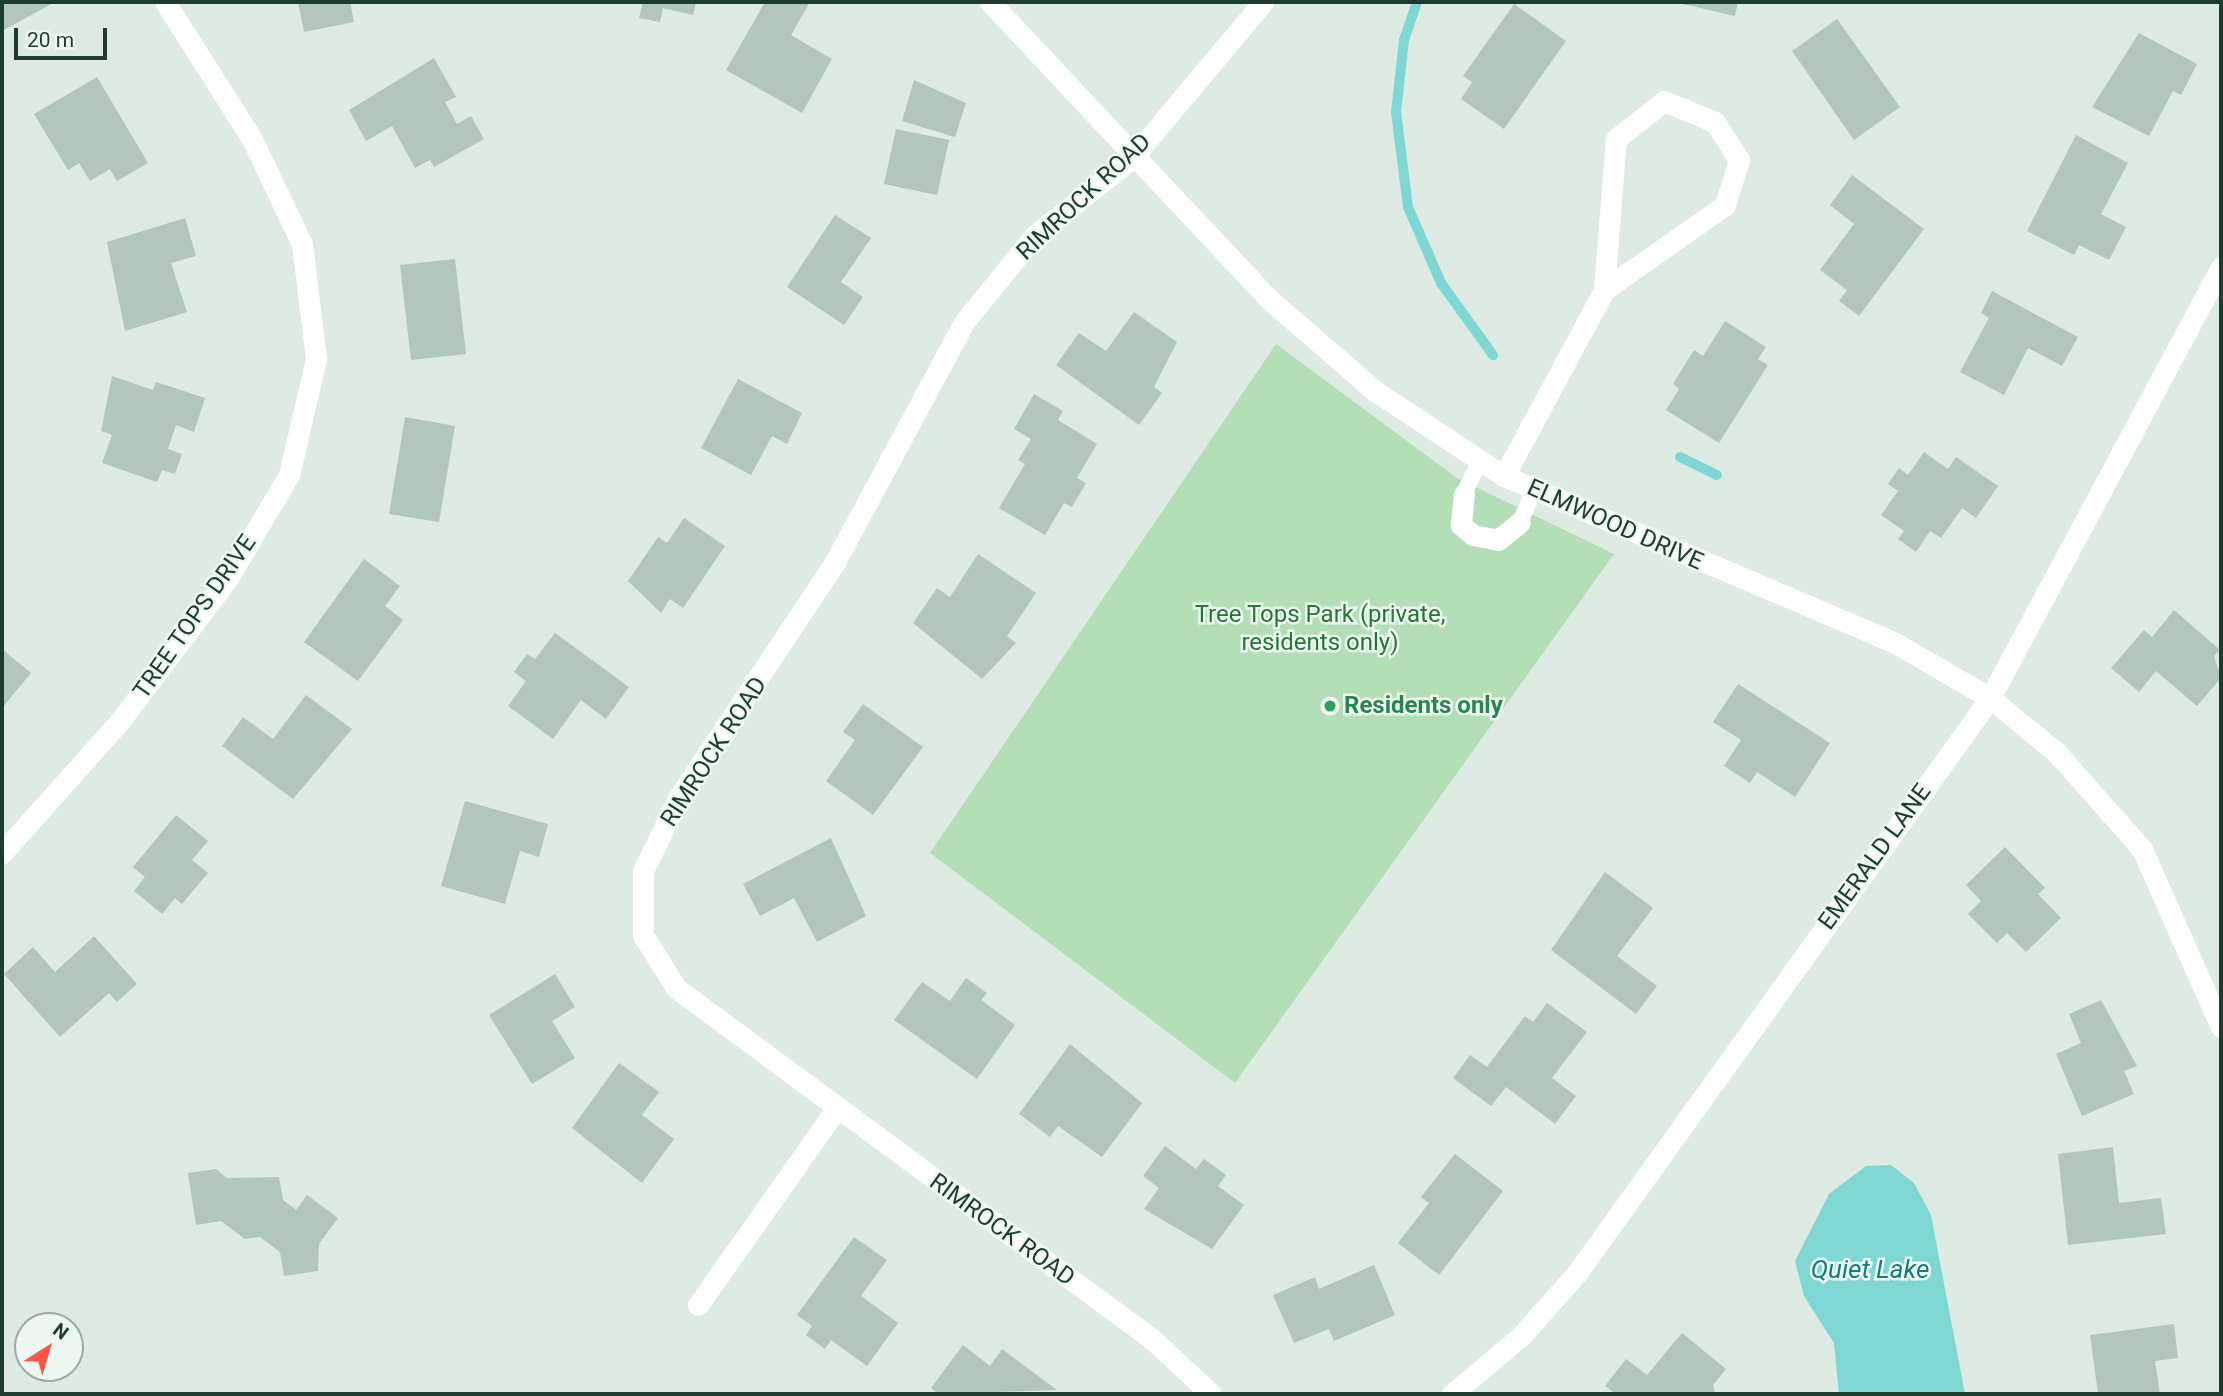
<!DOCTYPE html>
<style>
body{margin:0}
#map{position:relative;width:2223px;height:1396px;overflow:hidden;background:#ddebe2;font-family:Roboto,sans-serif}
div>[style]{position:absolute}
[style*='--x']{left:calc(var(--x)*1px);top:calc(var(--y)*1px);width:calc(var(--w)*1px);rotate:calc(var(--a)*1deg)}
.green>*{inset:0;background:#b3dfb7}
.water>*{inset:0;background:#7fd7d4}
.stream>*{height:10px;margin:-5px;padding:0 5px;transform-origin:5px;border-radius:5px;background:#7fd7d4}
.building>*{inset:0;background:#b2c6bb}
.service>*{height:16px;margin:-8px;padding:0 8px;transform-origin:8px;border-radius:8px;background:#fff}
.minor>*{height:21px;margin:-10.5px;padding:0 10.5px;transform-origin:10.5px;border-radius:10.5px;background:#fff}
.dots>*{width:19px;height:19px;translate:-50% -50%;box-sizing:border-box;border:4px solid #eef7f1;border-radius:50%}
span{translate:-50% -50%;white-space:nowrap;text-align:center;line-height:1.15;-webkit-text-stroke:5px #eef7f1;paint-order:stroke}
.street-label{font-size:24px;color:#1d3c2e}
.park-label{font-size:24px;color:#247735}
.leisure-label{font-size:24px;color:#27864d;font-weight:700}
.left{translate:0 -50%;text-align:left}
.water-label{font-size:26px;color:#127d7c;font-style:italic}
.frame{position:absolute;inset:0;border:4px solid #1d3c2e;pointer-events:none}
.north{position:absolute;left:14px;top:1312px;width:70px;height:70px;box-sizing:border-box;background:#eef7f1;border:2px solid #9aaca3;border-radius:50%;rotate:37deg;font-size:19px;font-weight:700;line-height:28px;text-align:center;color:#1d3c2e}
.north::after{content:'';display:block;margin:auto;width:24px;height:32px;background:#ff5447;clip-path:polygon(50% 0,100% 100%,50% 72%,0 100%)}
.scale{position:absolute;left:14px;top:28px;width:93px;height:32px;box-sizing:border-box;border:4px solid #1d3c2e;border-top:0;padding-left:9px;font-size:21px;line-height:24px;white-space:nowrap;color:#1d3c2e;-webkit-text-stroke:5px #eef7f1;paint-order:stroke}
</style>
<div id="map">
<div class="green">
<i style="clip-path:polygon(1276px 344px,1457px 478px,1614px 554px,1235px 1083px,930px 853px)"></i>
</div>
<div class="water">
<i style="clip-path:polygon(1891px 1165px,1914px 1183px,1931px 1215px,1965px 1394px,1839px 1394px,1834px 1343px,1804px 1296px,1795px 1261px,1829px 1194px,1866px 1166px)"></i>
</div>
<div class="stream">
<i style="--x:1417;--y:2;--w:40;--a:108.9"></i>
<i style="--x:1404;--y:40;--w:72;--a:96.3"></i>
<i style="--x:1396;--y:112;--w:96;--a:82.8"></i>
<i style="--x:1408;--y:207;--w:83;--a:66.5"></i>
<i style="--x:1441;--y:283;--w:89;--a:54.2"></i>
<i style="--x:1680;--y:457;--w:41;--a:25.9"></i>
</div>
<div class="building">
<i style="clip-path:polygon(2px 2px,55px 2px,2px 31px)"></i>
<i style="clip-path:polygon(298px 2px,350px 2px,354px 22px,304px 32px)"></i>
<i style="clip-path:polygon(643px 2px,696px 2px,693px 15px,663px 8px,660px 22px,639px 18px)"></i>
<i style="clip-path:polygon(765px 2px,810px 2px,791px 35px,832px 59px,802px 113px,726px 70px)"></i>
<i style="clip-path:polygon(1674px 2px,1738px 2px,1735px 16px)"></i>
<i style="clip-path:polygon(1514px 4px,1566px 41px,1504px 129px,1461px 99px,1472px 82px,1463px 76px)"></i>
<i style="clip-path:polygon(1837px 19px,1900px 107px,1854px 140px,1792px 51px)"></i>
<i style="clip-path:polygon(2139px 33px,2197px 64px,2181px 95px,2173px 91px,2149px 136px,2092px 107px)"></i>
<i style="clip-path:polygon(434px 58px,456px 97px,445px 102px,457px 124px,471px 116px,484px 139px,434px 167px,430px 160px,415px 168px,392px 126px,366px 141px,349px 110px)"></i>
<i style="clip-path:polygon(97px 77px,148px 163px,117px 181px,110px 169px,90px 181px,79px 163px,68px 170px,34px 114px)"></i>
<i style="clip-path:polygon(914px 80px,966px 103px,955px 137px,902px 121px)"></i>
<i style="clip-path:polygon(896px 129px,949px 140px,937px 195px,884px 184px)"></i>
<i style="clip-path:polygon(2076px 135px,2128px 163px,2101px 214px,2126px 227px,2109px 260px,2079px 245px,2074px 255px,2027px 231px)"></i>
<i style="clip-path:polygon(1852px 175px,1924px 229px,1859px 316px,1839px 301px,1847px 290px,1820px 270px,1854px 224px,1830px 205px)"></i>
<i style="clip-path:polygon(835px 215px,871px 238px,841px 282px,863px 297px,844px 325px,787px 287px)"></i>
<i style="clip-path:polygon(185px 218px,196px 256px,171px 263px,187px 312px,125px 331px,107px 242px)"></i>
<i style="clip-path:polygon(455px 259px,466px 354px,411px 360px,400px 265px)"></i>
<i style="clip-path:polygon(1992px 291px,2078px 337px,2062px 366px,2028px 348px,2004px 395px,1960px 372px,1989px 318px,1981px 313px)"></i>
<i style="clip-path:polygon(1134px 312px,1177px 342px,1154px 387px,1162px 393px,1139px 425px,1056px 365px,1079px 333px,1106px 351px)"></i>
<i style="clip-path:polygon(1725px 321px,1766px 347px,1758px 359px,1768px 365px,1719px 443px,1666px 410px,1679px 389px,1673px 384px,1694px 350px,1703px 356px)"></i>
<i style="clip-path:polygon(112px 376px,153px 390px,156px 382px,205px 398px,194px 432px,176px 425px,168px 449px,182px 454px,175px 474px,162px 470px,157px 482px,102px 463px,112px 435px,101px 431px)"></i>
<i style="clip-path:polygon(738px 379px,802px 413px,787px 444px,772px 436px,751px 475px,701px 448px)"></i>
<i style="clip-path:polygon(1034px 394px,1063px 411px,1058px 420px,1097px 444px,1077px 478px,1086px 483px,1072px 507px,1064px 503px,1045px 535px,999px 508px,1025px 464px,1018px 460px,1031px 439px,1014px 429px)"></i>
<i style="clip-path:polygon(405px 417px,455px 426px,439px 522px,389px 514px)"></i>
<i style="clip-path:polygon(1924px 452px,1948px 469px,1956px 457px,1998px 486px,1976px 518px,1962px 508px,1941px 538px,1930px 531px,1916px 552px,1898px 539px,1904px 531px,1881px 515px,1898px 491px,1888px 484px,1899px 468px,1908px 475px)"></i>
<i style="clip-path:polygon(684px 518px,725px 546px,683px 608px,670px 599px,661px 613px,628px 581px,658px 537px,667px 543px)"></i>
<i style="clip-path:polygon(978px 554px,1036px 593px,1007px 636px,1016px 643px,982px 679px,913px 623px,937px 588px,950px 597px)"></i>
<i style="clip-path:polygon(364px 559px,400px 586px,385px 606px,403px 620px,358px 681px,304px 642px)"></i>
<i style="clip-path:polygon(2174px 610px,2220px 650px,2214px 656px,2221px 678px,2197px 706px,2156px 671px,2139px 692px,2111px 668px,2144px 630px,2152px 637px)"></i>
<i style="clip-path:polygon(555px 633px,629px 687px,606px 719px,581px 700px,553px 739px,508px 706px,526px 681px,514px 672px,527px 654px,535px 659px)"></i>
<i style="clip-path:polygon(2px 649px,31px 673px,2px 708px)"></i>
<i style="clip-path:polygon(1738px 684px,1830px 743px,1795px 797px,1757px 772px,1750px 783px,1724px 766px,1741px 740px,1713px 722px)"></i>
<i style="clip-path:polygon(306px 695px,352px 729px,293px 799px,222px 746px,243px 717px,273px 739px)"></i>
<i style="clip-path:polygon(863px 704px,923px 747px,873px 815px,826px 781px,855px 740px,843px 732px)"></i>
<i style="clip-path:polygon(465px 801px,548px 824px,539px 857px,520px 851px,505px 904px,441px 886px)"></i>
<i style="clip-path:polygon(176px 815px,208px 841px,192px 860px,208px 873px,182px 904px,175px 898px,162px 914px,134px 891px,145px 877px,133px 867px)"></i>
<i style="clip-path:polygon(831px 838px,866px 916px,817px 942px,794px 898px,760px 916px,743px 884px)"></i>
<i style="clip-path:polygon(2005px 847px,2045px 888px,2038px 894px,2061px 918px,2026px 952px,2007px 933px,1997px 943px,1968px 914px,1981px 901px,1966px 885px)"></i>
<i style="clip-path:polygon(1605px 872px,1653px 908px,1617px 956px,1657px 986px,1636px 1014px,1551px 950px)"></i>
<i style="clip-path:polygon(94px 936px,137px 984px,117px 1002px,109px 993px,60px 1037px,4px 974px,33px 947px,55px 972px)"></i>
<i style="clip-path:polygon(555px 974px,575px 1007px,552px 1021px,575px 1058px,532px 1084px,489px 1015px)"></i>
<i style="clip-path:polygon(966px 978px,987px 993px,981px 1000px,1015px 1025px,977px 1079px,894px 1020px,922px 982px,950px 1001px)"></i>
<i style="clip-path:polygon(2101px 1000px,2137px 1066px,2124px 1071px,2134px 1094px,2082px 1116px,2056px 1054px,2081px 1043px,2069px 1014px)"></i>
<i style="clip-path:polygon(1547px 1003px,1587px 1032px,1552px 1078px,1576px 1096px,1555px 1124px,1506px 1087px,1491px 1106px,1453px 1078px,1470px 1055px,1487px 1067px,1525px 1016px,1533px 1022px)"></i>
<i style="clip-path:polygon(1070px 1044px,1142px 1103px,1102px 1157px,1058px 1126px,1050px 1137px,1019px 1114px)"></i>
<i style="clip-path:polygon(619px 1063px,659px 1092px,642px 1115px,674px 1139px,642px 1183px,572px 1128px)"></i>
<i style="clip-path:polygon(1165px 1146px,1196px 1169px,1204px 1159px,1226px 1175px,1218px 1186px,1244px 1205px,1212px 1249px,1144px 1209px,1159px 1188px,1143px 1176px)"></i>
<i style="clip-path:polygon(2113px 1147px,2119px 1203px,2161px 1198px,2166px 1234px,2068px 1245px,2058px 1154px)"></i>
<i style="clip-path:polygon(1455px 1154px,1503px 1191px,1439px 1275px,1398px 1243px,1429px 1203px,1421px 1197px)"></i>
<i style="clip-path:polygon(216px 1169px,227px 1178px,279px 1177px,283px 1200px,296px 1210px,307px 1195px,338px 1218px,319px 1244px,318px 1271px,284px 1276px,280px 1252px,260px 1237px,245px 1239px,221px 1221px,196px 1225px,188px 1173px)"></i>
<i style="clip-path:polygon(854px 1237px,887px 1260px,861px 1296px,898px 1323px,867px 1366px,831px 1340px,825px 1349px,806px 1335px,812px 1326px,797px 1315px)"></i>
<i style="clip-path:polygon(1374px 1265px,1395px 1315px,1334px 1341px,1329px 1329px,1294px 1343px,1273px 1295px,1315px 1277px,1319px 1289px)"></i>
<i style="clip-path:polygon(2174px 1324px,2178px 1358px,2155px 1361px,2160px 1394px,2098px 1394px,2090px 1335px)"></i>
<i style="clip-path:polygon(1682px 1333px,1726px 1369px,1713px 1385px,1715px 1394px,1616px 1394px,1605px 1386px,1626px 1359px,1647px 1375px)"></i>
<i style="clip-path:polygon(963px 1345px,990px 1366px,1002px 1349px,1057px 1390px,939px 1394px,931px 1388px)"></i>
</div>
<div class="service">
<i style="--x:1464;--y:494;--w:38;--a:-65"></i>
<i style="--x:1520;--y:522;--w:35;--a:-66"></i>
</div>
<div class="minor">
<i style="--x:990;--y:2;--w:409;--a:46.8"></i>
<i style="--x:1270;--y:300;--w:139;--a:40.9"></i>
<i style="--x:1375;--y:391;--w:154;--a:33.4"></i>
<i style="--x:1504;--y:476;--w:427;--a:23.1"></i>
<i style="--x:1897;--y:644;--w:108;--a:30.1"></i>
<i style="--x:1990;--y:698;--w:87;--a:39.4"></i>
<i style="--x:2057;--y:753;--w:128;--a:48.5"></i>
<i style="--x:2142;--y:849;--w:195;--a:66.1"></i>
<i style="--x:1504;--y:476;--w:211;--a:-61.7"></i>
<i style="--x:1604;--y:290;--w:151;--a:-85.5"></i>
<i style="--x:1616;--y:139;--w:61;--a:-38.4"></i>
<i style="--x:1664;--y:101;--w:55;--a:22.4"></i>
<i style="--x:1715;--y:122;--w:45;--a:57.7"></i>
<i style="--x:1739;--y:160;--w:47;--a:107.3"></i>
<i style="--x:1725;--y:205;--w:148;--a:144.9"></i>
<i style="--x:1464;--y:494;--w:31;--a:96"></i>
<i style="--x:1461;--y:525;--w:16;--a:40"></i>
<i style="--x:1473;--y:535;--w:25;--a:11"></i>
<i style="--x:1498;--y:540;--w:28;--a:-39"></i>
<i style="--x:2;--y:853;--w:177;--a:-48.2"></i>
<i style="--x:120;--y:721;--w:179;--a:-52.9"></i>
<i style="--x:228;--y:578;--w:120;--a:-59.4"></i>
<i style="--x:289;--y:475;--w:119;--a:-76.9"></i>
<i style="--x:316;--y:359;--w:116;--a:-96.9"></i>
<i style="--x:302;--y:244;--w:116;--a:-115.5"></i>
<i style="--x:252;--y:139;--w:162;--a:-122.4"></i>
<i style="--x:698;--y:1305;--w:241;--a:-54.8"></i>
<i style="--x:1211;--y:1394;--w:81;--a:-137"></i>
<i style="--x:1152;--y:1339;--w:591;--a:-143.6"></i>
<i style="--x:676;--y:988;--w:62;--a:-121.9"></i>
<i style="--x:643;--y:935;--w:64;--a:-90"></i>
<i style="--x:643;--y:871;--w:82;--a:-64.1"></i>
<i style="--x:679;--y:797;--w:282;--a:-56.4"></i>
<i style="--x:835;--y:562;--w:274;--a:-61.7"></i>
<i style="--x:965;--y:321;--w:111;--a:-50.9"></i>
<i style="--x:1035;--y:235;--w:125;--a:-38.5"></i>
<i style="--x:1133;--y:157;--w:202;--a:-50"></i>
<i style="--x:1452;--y:1394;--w:90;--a:-40"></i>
<i style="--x:1521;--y:1336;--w:84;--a:-48.4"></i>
<i style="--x:1577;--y:1273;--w:708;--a:-54.31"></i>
<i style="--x:1990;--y:698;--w:489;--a:-61.8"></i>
</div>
<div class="dots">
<i style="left:1330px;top:706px;background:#2e9e5b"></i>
</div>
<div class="street-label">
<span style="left:1084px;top:197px;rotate:-43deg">RIMROCK ROAD</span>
<span style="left:1615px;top:525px;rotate:24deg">ELMWOOD DRIVE</span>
<span style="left:195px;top:617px;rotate:-55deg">TREE TOPS DRIVE</span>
<span style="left:714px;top:752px;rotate:-57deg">RIMROCK ROAD</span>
<span style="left:1875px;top:857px;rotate:-54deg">EMERALD LANE</span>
<span style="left:1002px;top:1230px;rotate:36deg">RIMROCK ROAD</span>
</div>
<div class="park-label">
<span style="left:1320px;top:629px">Tree Tops Park (private,<br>residents only)</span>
</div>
<div class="leisure-label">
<span class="left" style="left:1344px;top:706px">Residents only</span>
</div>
<div class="water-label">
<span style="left:1870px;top:1270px">Quiet Lake</span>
</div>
<div class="frame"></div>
<div class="north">N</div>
<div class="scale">20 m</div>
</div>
